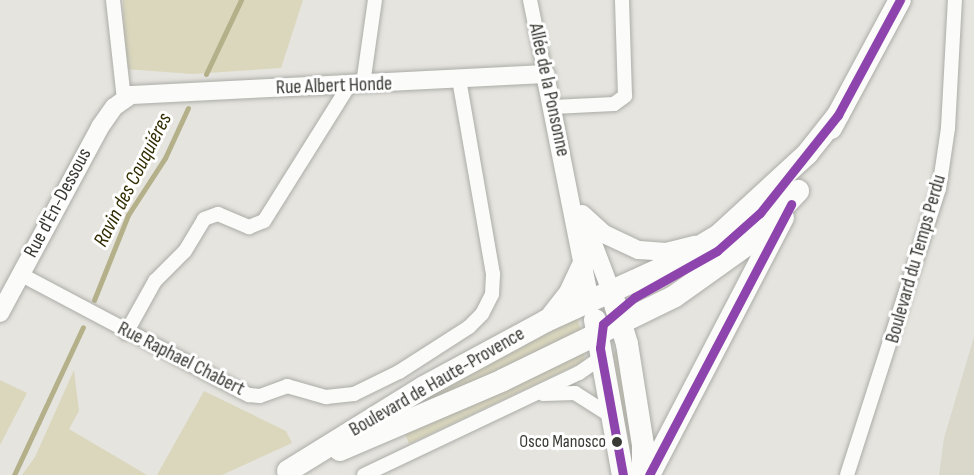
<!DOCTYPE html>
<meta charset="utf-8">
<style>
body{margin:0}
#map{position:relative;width:974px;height:475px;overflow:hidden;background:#e5e4de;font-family:"Sofia Sans Condensed",sans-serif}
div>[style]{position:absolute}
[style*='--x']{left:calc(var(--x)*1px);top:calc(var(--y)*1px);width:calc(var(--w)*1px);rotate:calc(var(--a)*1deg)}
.built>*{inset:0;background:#d9d8cb}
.green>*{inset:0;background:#dad7bd}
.stream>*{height:5px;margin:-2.5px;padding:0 2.5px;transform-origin:2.5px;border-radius:2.5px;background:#b4b089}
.roads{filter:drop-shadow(0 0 2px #acaca8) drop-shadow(0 0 2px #acaca8)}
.minor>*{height:14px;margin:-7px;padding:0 7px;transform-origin:7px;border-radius:7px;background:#fbfbfa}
.tertiary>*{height:18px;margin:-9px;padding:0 9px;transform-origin:9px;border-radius:9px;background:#fbfbfa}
.primary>*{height:22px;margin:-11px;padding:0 11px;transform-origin:11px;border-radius:11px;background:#fbfbfa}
.bus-1>*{height:9px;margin:-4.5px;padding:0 4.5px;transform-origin:4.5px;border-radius:4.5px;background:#8e44ad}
.dots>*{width:16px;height:16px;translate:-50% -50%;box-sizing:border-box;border:3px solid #fff;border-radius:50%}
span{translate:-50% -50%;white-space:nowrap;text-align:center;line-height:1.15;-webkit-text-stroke:6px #fff;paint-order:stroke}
.bus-label{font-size:18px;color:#3a3a35}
.right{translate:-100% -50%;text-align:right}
.street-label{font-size:20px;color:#3a3a35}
.water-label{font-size:21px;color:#312c00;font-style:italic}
</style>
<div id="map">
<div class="built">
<i style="clip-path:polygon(974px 337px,974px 475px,939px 475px,944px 438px)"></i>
</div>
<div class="green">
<i style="clip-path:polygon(123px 0,303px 0,281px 68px,193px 74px,125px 69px)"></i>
<i style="clip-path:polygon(577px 315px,581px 332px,395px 417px,415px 399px)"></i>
<i style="clip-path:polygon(618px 346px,634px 447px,628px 452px,612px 357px)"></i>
<i style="clip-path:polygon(584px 349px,585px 361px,409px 444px,405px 433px)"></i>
<i style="clip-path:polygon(74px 370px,79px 411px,69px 429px,147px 475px,22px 475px,35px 457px)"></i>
<i style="clip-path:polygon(0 380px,27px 393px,0 445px)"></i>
<i style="clip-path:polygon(204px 391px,286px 431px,292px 443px,222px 475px,157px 475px)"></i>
</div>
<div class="stream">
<i style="--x:206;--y:74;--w:82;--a:-64.7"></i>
<i style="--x:94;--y:300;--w:92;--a:-68.2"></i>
<i style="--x:128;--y:215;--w:68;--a:-57"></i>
<i style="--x:165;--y:158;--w:55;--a:-65.3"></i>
<i style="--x:14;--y:475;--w:163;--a:-65"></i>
</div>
<div class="roads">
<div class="minor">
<i style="--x:113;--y:0;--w:100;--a:83.7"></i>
<i style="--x:530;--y:0;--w:76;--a:78.5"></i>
<i style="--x:363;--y:84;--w:85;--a:-81.9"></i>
<i style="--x:553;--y:107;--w:61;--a:-2.8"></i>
<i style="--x:614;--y:104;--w:14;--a:-36"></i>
<i style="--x:625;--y:96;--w:96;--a:-91.8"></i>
<i style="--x:20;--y:274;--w:259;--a:27.9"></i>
<i style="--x:249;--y:395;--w:11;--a:5"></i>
<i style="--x:260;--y:396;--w:29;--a:-20"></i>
<i style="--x:287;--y:386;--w:41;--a:15.8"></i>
<i style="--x:326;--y:397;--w:28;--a:-6"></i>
<i style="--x:354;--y:394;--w:50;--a:-26.1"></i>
<i style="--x:399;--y:372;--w:83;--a:-32.7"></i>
<i style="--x:469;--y:327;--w:18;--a:-45"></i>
<i style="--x:482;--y:314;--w:22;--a:-63"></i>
<i style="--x:492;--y:294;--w:20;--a:-87"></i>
<i style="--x:493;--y:274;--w:197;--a:-99.9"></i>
<i style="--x:126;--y:333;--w:60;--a:-60.9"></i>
<i style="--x:155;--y:281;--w:42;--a:-45"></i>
<i style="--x:185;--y:251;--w:37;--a:-59"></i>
<i style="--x:204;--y:219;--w:15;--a:-20"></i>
<i style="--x:218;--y:214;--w:34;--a:23"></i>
<i style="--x:249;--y:227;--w:16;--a:-22"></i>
<i style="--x:264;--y:221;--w:162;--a:-57.9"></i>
<i style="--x:543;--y:394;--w:32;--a:-2"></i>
<i style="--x:575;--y:393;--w:43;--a:32.6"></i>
<i style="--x:364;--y:475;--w:238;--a:-25.4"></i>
<i style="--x:579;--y:373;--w:28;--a:-35"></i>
<i style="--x:847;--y:475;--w:300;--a:-72.2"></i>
<i style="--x:939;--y:189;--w:62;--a:-81.6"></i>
<i style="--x:948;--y:128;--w:128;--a:-86.9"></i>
</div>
<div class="tertiary">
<i style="--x:582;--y:214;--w:30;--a:42"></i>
<i style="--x:604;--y:234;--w:38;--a:25"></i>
<i style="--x:639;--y:250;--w:27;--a:4"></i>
<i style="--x:666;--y:252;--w:30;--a:-14"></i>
<i style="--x:584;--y:220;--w:76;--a:69.2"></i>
<i style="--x:0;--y:313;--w:211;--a:-61.7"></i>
<i style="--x:100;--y:127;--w:24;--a:-55"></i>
<i style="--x:114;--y:107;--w:21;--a:-35"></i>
<i style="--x:131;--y:95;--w:415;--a:-2.9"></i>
<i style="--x:545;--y:74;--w:231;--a:78.8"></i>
</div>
<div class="primary">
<i style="--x:831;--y:128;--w:145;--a:-61.7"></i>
<i style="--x:611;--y:291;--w:55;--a:73.2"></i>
<i style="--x:627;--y:344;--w:102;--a:81"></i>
<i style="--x:643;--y:445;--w:30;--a:90"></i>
<i style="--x:552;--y:316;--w:29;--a:-52"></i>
<i style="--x:570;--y:293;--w:29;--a:-65"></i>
<i style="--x:595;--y:320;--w:158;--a:79.8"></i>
<i style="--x:340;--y:450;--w:177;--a:-23.2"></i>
<i style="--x:503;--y:380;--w:191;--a:-26"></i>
<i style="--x:675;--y:296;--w:90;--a:-35.5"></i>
<i style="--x:748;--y:244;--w:73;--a:-46.7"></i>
<i style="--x:288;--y:471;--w:160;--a:-31.7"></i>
<i style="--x:424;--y:387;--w:139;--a:-28.4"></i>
<i style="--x:546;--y:321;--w:137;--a:-24.5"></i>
<i style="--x:671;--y:264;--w:56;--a:-31.1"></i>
<i style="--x:719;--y:235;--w:120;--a:-42.6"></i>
<i style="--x:807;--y:154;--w:50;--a:-51.5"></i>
<i style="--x:649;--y:475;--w:290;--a:-62.5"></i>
</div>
</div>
<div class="bus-1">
<i style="--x:623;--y:475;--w:129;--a:-100.3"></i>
<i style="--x:600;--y:348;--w:24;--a:-83"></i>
<i style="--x:603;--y:324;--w:42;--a:-40.2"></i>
<i style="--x:635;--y:297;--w:94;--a:-29.3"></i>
<i style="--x:717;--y:251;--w:57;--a:-41.5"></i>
<i style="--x:760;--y:213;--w:125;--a:-51.5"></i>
<i style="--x:838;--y:115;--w:131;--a:-61.7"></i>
<i style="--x:649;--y:475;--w:306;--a:-62.3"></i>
</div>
<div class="dots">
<i style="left:617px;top:442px;background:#3a3a35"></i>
</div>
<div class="bus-label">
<span class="right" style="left:606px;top:442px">Osco Manosco</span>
</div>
<div class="street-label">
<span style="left:334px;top:86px;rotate:-2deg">Rue Albert Honde</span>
<span style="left:549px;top:90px;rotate:78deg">Allée de la Ponsonne</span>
<span style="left:58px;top:203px;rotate:-62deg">Rue d'En-Dessous</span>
<span style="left:916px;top:259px;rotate:-74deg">Boulevard du Temps Perdu</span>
<span style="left:181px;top:359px;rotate:27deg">Rue Raphael Chabert</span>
<span style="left:437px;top:382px;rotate:-30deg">Boulevard de Haute-Provence</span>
</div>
<div class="water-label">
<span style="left:133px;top:180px;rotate:-63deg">Ravin des Couquiéres</span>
</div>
</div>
